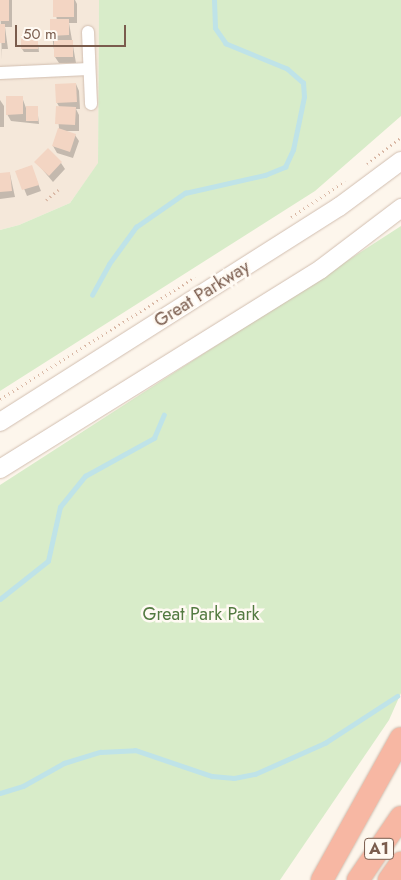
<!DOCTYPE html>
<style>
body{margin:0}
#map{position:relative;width:401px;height:880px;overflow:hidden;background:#fdf6ec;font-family:Jost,sans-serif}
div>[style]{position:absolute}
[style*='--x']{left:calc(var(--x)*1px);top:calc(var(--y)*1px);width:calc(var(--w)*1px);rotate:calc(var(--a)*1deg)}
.residential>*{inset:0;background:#f5e8da}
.green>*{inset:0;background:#d8ecc9}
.shadow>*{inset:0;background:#0003}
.stream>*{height:4.5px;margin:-2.25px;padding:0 2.25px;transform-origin:2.25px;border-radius:2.25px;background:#bfe3e8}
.building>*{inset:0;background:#f3d5c3}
.path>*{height:2.5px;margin-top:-1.25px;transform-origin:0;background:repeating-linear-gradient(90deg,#d9b8a5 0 1px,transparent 0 5px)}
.roads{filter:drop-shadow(0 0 1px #d1beb0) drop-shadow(0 0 1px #d1beb0)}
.street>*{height:12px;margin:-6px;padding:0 6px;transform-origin:6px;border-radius:6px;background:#fff}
.secondary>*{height:18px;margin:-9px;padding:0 9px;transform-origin:9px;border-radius:9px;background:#fff}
.highway>*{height:22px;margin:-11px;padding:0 11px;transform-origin:11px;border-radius:11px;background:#f7b7a3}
span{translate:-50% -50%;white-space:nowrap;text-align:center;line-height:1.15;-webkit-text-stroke:5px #fffaf3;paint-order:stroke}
.shield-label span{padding:1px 4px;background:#fffaf3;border:1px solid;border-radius:4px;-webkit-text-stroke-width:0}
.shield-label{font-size:16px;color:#7a5c4d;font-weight:700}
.street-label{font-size:18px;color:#7a5c4d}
.park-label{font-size:18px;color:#537a41}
.scale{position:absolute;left:15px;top:25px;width:111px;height:22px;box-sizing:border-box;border:2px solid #7a5c4d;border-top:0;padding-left:6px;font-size:15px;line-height:18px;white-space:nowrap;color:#7a5c4d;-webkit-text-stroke:4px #fffaf3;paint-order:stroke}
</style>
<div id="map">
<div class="residential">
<i style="clip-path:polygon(0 0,99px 0,98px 164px,70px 203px,19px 225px,0 230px)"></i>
</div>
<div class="green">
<i style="clip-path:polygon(99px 0,401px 0,401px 116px,315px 191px,0 391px,0 230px,19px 225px,70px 203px,98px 163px)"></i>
<i style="clip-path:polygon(401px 226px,401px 693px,389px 720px,280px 880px,0 880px,0 485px)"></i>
</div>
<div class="shadow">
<i style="clip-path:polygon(0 0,12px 0,12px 27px,5px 27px,8px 49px,2px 49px,2px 60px)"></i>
<i style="clip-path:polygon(54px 0,75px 0,77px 4px,77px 23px,69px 23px,76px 63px,59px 63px,55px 57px,52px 35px,57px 21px)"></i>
<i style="clip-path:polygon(37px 36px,39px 52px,24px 52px,22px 49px)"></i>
<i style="clip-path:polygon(76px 84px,79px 91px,80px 109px,76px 109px,79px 115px,79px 131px,65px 131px,75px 135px,79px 141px,73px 158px,57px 153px,53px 146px,59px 128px,57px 108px,60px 108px,57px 103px)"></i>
<i style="clip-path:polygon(22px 97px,26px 108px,37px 107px,39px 124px,11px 121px,7px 114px)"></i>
<i style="clip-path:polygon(0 100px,4px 106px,4px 127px,0 127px)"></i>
<i style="clip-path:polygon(36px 162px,61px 163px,65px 169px,53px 182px)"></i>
<i style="clip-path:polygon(31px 166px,41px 191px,27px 196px,17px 171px)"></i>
<i style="clip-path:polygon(0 174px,10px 174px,15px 197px,0 199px)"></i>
</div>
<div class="stream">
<i style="--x:92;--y:295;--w:35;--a:-61"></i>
<i style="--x:109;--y:264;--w:46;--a:-53.9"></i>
<i style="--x:136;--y:227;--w:60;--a:-34.8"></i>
<i style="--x:185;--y:193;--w:82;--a:-12.7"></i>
<i style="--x:265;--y:175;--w:22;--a:-22"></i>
<i style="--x:285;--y:167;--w:19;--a:-65"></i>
<i style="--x:293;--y:150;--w:54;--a:-78.3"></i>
<i style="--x:304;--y:97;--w:14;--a:-94"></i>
<i style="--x:303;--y:83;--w:21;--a:-139"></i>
<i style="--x:287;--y:69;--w:66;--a:-157.7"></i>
<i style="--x:226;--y:44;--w:19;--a:-125"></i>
<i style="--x:215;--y:28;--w:28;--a:-92"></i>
<i style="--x:0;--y:599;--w:61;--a:-38.4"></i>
<i style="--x:48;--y:561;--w:55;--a:-77.5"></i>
<i style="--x:60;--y:507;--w:40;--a:-51"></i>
<i style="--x:85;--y:476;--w:79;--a:-28.8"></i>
<i style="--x:154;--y:438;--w:25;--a:-67"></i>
<i style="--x:0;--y:793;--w:24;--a:-17"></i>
<i style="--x:23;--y:786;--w:47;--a:-29.3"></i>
<i style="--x:64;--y:763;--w:38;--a:-17"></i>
<i style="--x:100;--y:752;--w:35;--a:-3"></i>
<i style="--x:135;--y:750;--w:81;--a:18.7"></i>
<i style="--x:212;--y:776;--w:22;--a:5"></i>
<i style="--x:234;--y:778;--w:21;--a:-11"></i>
<i style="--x:255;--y:774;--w:77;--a:-23.9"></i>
<i style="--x:325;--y:743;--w:86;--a:-33.1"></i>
</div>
<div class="building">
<i style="clip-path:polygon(0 0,9px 0,9px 21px,0 21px)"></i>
<i style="clip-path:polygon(53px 0,74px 0,74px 17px,53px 17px)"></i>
<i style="clip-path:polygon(50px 19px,69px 19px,69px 35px,50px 36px)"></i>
<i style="clip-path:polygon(0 24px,5px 24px,5px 43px,0 43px)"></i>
<i style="clip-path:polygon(21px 35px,38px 35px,38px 49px,21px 49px)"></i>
<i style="clip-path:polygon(54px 40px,73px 40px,73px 57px,54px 57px)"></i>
<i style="clip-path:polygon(76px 83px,77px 102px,56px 103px,55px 84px)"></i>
<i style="clip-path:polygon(6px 96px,23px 96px,23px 114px,6px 115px)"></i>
<i style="clip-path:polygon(26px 106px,38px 106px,38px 121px,26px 121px)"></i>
<i style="clip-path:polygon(56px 106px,76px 107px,75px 125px,55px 124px)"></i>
<i style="clip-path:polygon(58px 128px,76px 134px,70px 152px,52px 146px)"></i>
<i style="clip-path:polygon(48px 148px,62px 162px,49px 176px,34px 162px)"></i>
<i style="clip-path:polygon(32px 165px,39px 185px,22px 190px,15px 171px)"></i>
<i style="clip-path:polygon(10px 172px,12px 191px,0 192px,0 173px)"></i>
</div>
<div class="path">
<i style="--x:367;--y:164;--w:43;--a:-38.5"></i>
<i style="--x:46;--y:200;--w:16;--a:-40"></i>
<i style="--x:291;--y:217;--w:65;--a:-33.7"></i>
<i style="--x:0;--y:399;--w:230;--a:-32"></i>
</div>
<div class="roads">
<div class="street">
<i style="--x:88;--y:32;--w:72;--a:87.6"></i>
<i style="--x:0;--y:73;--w:89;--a:-2.6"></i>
</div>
<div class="secondary">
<i style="--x:0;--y:422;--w:401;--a:-32.4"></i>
<i style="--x:339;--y:207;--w:77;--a:-36.6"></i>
<i style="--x:0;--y:469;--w:378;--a:-31.9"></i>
<i style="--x:321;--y:269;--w:101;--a:-37.3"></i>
</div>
<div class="highway">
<i style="--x:322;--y:880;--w:162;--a:-60.9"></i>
<i style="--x:358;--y:880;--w:76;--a:-55.7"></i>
<i style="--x:389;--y:880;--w:21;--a:-55"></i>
</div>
</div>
<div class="shield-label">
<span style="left:379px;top:849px">A1</span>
</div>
<div class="street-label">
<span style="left:202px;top:294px;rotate:-32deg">Great Parkway</span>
</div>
<div class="park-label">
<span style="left:201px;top:614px">Great Park Park</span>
</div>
<div class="scale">50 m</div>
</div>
